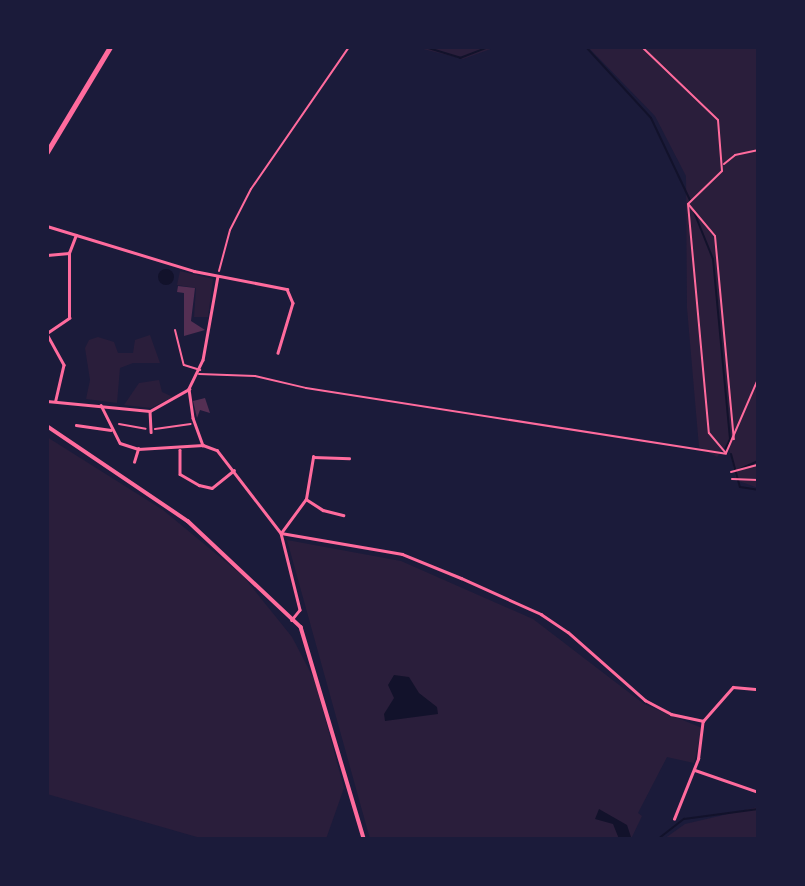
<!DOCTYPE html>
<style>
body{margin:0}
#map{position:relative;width:805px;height:886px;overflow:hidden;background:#1b1b3a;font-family:"Noto Sans",sans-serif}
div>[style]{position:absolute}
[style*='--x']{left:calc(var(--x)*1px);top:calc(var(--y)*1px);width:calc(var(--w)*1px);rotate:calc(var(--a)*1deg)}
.green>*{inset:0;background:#2a1e3b}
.water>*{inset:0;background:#12122b}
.round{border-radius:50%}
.stream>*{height:2px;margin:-1px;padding:0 1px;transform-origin:1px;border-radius:1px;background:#12122b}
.building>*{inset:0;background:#542f53}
.path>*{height:2px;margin:-1px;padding:0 1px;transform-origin:1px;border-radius:1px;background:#ff6b9d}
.service>*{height:2px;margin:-1px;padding:0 1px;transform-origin:1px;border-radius:1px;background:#ff6b9d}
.minor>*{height:2.5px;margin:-1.25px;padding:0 1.25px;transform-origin:1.25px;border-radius:1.25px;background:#ff6b9d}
.tertiary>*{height:3.5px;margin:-1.75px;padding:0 1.75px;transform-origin:1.75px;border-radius:1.75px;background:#ff6b9d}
.primary>*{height:4.5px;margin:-2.25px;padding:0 2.25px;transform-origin:2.25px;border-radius:2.25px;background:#ff6b9d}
span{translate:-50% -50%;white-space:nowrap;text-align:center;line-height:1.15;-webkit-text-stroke:7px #1b1b3a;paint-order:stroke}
.frame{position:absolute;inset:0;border:49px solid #1b1b3a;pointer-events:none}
</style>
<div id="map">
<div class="green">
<i style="clip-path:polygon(415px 47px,496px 47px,463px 59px)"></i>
<i style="clip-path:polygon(588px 47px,758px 47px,758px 488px,736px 480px,728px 443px,717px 457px,699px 447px,687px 308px,686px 176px,655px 116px)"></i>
<i style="clip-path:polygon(180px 271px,213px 279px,208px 317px,194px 317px,196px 288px,177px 285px)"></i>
<i style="clip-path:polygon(150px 335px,160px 363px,133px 363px,120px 368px,117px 403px,86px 399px,90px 380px,85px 348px,89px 340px,98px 337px,114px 342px,118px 353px,133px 353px,135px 340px)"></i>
<i style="clip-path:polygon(159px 380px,162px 392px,173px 397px,151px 408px,124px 405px,139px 383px)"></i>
<i style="clip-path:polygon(47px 437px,163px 510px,243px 576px,292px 637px,315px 681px,344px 788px,326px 839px,204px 839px,47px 794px)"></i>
<i style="clip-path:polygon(287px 540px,401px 561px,533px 619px,644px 704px,702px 728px,694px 763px,667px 757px,638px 813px,642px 816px,631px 839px,370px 839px)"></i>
<i style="clip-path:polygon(758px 807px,758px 839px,664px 839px,685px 824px)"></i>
</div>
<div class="water">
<i class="round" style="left:158px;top:269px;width:16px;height:16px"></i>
<i style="clip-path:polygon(394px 675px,409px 677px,419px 693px,437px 707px,438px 714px,385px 721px,384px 714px,394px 698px,388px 685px)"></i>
<i style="clip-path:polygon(599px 809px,627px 825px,631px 837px,619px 839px,613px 824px,595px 819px)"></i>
</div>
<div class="stream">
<i style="--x:425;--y:47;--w:37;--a:17"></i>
<i style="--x:460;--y:58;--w:31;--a:-21"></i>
<i style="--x:586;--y:47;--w:96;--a:47.5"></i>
<i style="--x:651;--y:118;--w:91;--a:64.6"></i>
<i style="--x:694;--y:212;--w:51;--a:68"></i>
<i style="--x:713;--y:259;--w:181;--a:84.6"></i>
<i style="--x:730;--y:439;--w:10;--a:114"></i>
<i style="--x:731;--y:454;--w:34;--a:75"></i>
<i style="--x:740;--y:487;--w:18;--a:9"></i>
<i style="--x:740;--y:469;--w:20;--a:-24"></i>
<i style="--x:658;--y:839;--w:33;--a:-38"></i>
<i style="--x:684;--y:819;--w:75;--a:-7.7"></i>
</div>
<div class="building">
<i style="clip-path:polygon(178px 286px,195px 288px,191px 321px,205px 330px,184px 336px,184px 293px,177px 292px)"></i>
<i style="clip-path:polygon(205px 398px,210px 413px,200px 410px,197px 418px,193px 401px)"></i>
</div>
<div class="path">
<i style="--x:642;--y:47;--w:105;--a:43.8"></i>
<i style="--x:718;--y:120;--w:51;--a:85.5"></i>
<i style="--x:722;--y:171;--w:47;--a:135.9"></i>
<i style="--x:724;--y:164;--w:14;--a:-39"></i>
<i style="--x:735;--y:155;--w:24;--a:-12"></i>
<i style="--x:688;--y:204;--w:230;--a:84.8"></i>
<i style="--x:709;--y:433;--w:26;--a:50"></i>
<i style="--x:689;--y:205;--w:40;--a:50"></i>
<i style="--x:715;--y:236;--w:204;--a:84.7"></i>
<i style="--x:219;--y:271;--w:42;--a:-75"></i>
<i style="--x:230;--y:230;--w:46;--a:-62.9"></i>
<i style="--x:251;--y:189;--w:173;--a:-55.4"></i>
<i style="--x:199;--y:374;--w:56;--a:2"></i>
<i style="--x:255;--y:376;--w:52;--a:13.2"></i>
<i style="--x:306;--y:388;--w:425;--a:8.9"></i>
<i style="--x:119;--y:424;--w:27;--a:10"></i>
<i style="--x:155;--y:429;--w:36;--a:-8"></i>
<i style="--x:726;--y:453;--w:81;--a:-66.6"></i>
<i style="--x:731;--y:472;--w:28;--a:-15"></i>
<i style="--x:732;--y:479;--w:26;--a:2"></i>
</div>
<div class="service">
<i style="--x:175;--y:330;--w:36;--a:76"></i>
<i style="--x:184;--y:365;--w:17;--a:17"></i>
</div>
<div class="minor">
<i style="--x:47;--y:226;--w:154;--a:17"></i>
<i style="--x:194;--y:271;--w:95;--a:11"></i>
<i style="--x:287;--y:289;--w:15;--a:67"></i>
<i style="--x:293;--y:303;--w:52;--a:106.7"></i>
<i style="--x:47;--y:255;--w:22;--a:-5"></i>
<i style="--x:69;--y:253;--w:19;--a:-69"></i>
<i style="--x:218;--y:276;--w:85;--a:100.1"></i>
<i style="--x:203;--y:360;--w:32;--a:116"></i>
<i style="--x:189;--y:389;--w:29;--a:82"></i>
<i style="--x:193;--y:418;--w:29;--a:70"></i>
<i style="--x:203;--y:445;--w:15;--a:20"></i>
<i style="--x:217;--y:450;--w:105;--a:52.4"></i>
<i style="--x:281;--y:533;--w:79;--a:76.1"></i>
<i style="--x:300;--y:610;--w:13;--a:129"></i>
<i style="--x:47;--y:333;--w:27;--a:-34"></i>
<i style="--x:69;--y:318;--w:65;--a:-90"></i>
<i style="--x:47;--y:334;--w:35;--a:61"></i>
<i style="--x:64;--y:365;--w:37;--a:103"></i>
<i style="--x:47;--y:401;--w:103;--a:5.5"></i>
<i style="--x:150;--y:411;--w:45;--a:-29.4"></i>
<i style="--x:101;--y:405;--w:42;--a:63.4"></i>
<i style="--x:120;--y:443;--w:19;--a:18"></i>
<i style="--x:138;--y:449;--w:65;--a:-3.5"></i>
<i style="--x:150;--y:411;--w:21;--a:87"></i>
<i style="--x:76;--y:425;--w:35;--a:8"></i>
<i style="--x:180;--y:450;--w:24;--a:90"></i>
<i style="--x:180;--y:474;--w:22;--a:30"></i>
<i style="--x:199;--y:485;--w:13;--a:13"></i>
<i style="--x:212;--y:488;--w:28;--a:-39"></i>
<i style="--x:134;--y:462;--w:14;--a:-73"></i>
<i style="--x:306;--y:499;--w:20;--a:33"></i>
<i style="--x:323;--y:510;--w:21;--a:14"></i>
<i style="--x:281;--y:533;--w:123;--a:9.8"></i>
<i style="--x:402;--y:554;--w:64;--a:22.1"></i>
<i style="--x:461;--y:578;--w:88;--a:24.2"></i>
<i style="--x:541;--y:614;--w:32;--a:34"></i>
<i style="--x:568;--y:632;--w:103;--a:41.4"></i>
<i style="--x:645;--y:700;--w:30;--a:28"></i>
<i style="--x:671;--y:714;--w:33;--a:12"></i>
<i style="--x:281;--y:533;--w:42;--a:-53.7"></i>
<i style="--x:306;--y:499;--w:43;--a:-80.5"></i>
<i style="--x:313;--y:457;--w:36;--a:2"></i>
<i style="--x:703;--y:721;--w:45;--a:-48.6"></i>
<i style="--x:733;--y:687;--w:25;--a:5"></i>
<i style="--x:695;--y:770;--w:67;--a:19.2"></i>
<i style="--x:674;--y:819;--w:65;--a:-68.2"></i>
<i style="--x:698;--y:759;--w:38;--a:-83"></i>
</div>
<div class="tertiary">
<i style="--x:47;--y:426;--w:170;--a:34"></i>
<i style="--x:188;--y:521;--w:155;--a:43.2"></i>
<i style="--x:301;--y:627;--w:221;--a:73.4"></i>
</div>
<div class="primary">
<i style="--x:47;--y:152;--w:122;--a:-59"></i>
</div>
<div class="frame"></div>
</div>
